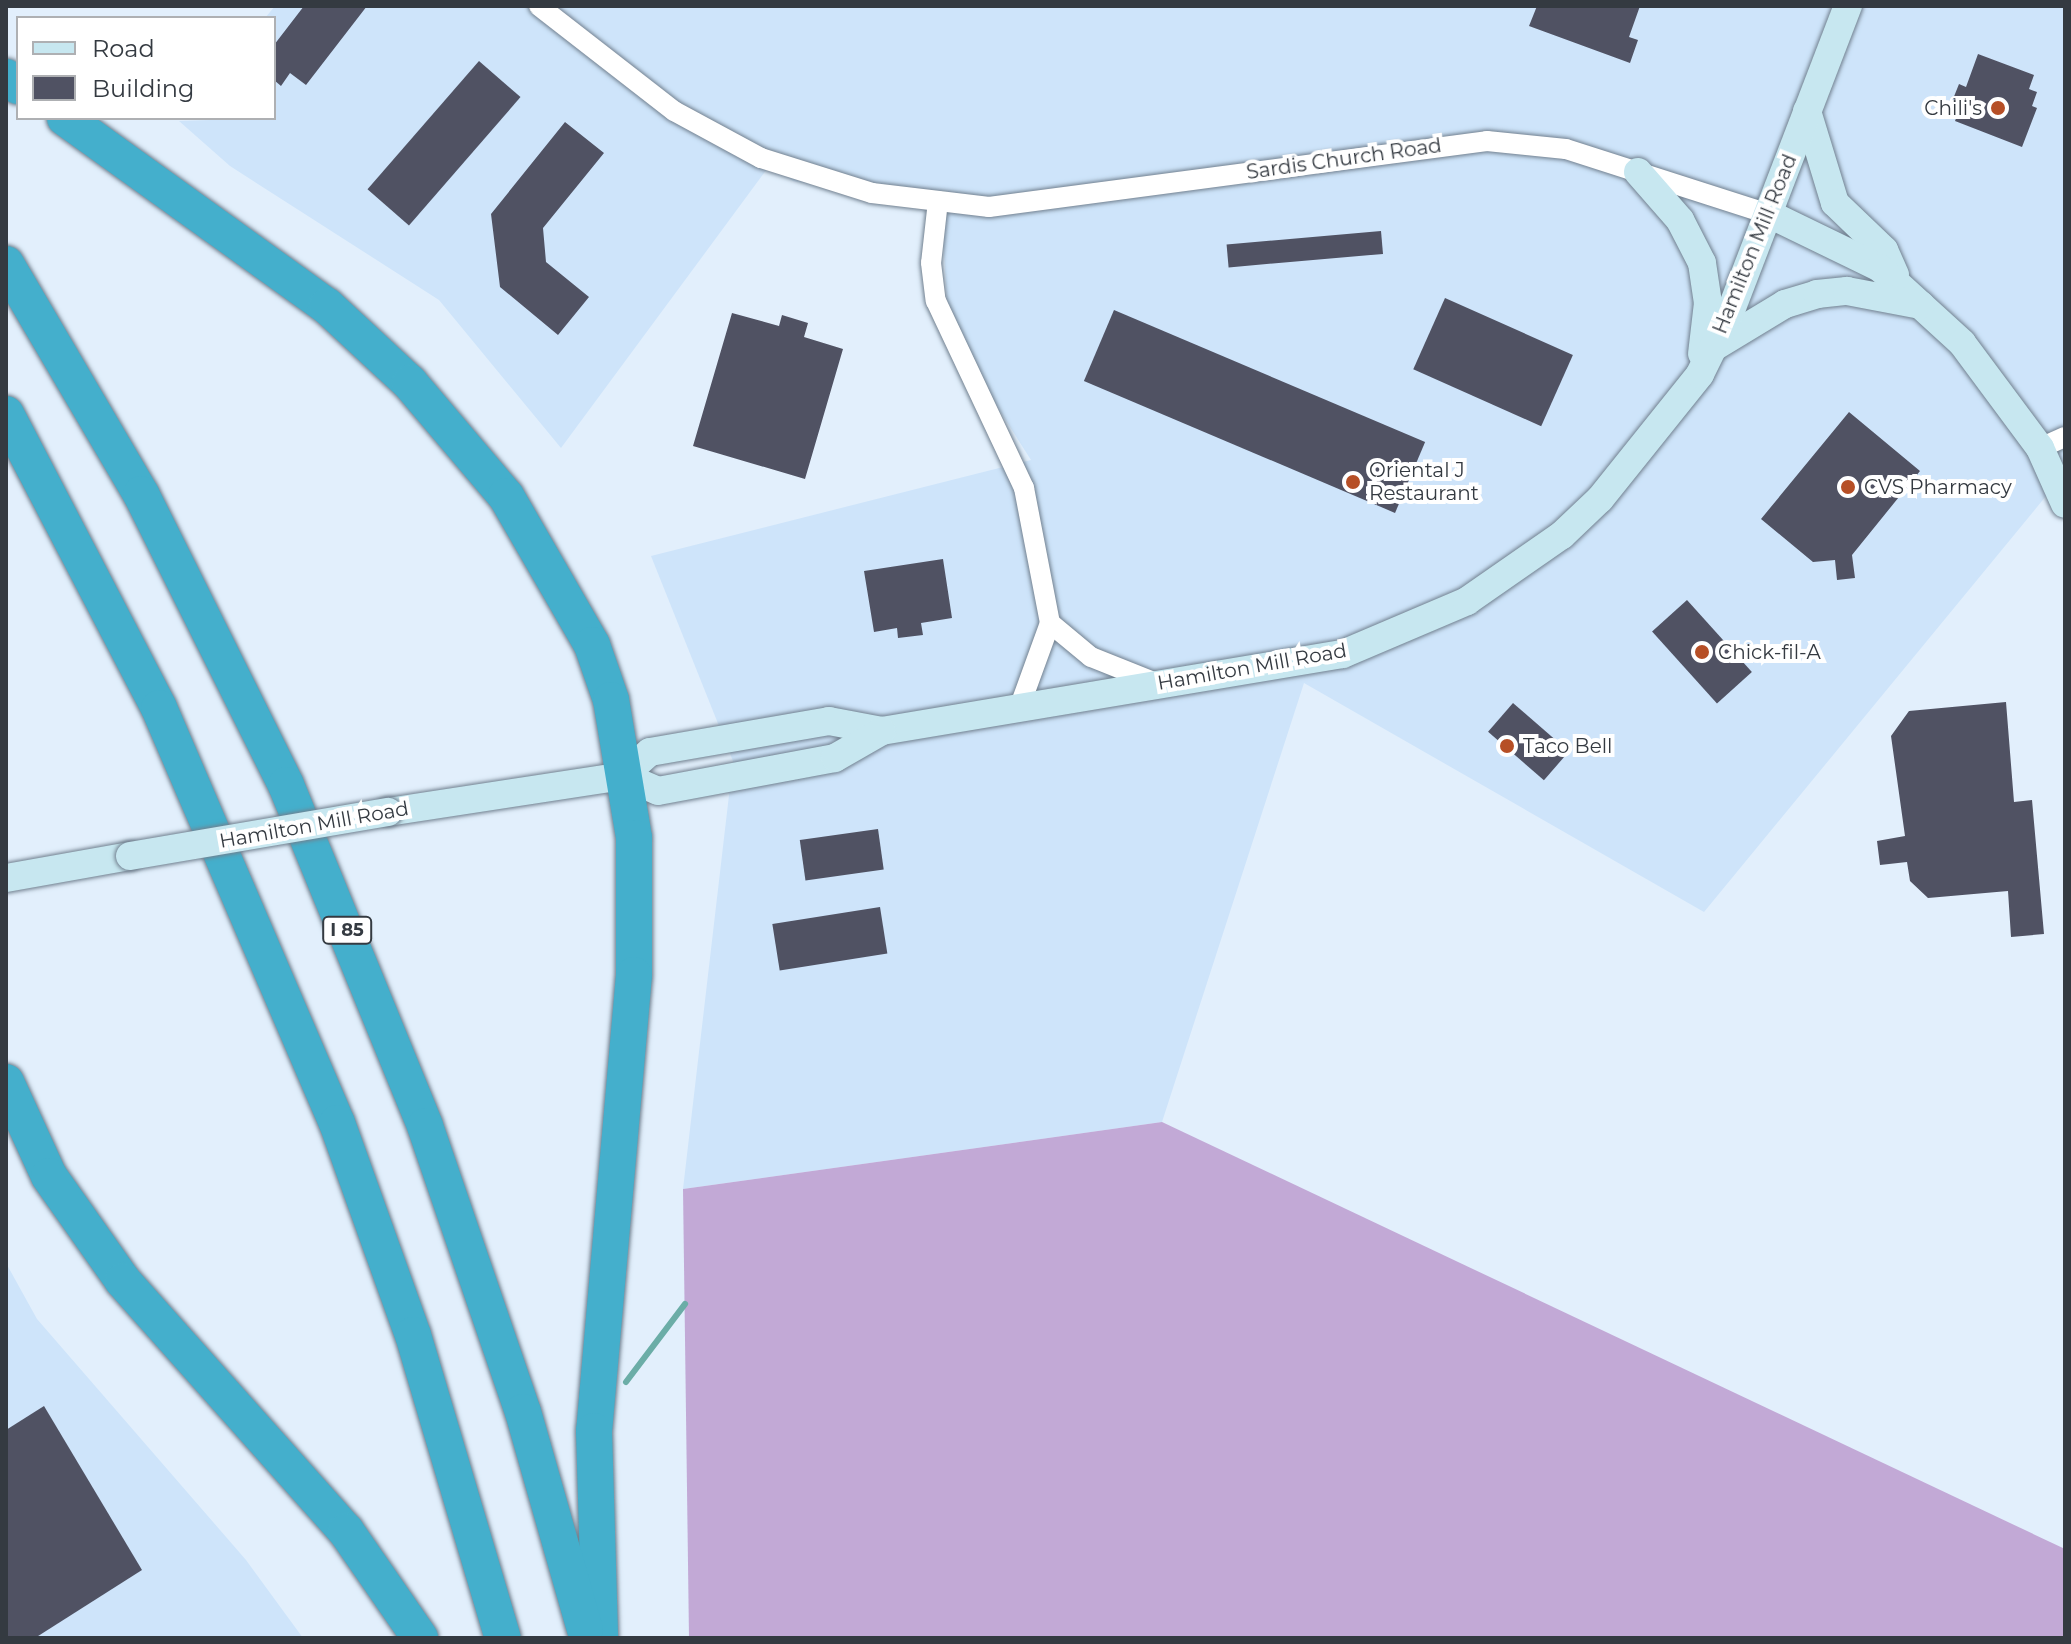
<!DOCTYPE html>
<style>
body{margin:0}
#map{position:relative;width:2071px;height:1644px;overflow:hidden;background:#e2effc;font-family:Montserrat,sans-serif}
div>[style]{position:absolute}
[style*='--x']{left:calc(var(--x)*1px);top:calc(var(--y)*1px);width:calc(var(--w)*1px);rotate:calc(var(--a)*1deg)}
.built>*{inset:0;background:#cee4fa}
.forest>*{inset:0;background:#c2a9d6}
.stream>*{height:6px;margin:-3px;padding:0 3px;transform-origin:3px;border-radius:3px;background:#6bada7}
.building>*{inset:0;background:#505263;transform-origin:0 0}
.roads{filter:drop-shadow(0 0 2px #71808f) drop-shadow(0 0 2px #71808f)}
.street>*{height:20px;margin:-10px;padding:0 10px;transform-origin:10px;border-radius:10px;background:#fff}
.secondary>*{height:28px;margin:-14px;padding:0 14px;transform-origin:14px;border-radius:14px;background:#c7e7f0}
.highway>*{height:36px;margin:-18px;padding:0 18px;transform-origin:18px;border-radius:18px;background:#44afcc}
.bridges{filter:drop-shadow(0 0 2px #71808f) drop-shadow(0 0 2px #71808f)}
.secondary-bridge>*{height:28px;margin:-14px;padding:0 14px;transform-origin:14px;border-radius:14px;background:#c7e7f0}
.dots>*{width:22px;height:22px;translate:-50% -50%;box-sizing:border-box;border:4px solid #fff;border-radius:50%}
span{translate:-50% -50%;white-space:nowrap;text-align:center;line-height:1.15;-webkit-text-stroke:8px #fff;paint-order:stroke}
.shield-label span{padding:2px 6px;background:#fff;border:2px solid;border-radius:6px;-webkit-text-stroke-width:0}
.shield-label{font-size:18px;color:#343a41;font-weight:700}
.poi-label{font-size:20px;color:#343a41}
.right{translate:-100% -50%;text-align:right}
.left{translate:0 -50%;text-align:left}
.street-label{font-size:20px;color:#343a41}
.frame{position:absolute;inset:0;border:8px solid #343a41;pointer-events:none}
.legend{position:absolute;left:16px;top:16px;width:260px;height:104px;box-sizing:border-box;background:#fff;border:2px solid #aeb0b3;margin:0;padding:10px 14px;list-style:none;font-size:24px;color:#343a41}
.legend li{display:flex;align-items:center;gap:16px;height:40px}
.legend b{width:40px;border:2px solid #aeb0b3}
</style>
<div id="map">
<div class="built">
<i style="clip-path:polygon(275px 6px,2065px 6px,2065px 473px,1704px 912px,1304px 683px,1162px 1122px,683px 1189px,733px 761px,651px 556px,1031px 460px,949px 331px,941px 206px,793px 181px,770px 165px,561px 448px,439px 300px,230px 166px,179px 121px,274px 118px,274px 18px,265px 18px)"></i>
<i style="clip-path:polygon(6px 1263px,37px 1319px,246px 1560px,303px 1638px,6px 1638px)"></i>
</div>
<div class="forest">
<i style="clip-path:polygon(1162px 1122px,2065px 1549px,2065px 1638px,689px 1638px,683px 1189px)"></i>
</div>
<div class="stream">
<i style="--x:626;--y:1382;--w:98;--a:-52.9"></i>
</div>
<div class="building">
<i style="clip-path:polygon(304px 6px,367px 6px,306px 85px,290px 73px,281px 86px,274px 80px,274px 45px)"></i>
<i style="clip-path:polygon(1537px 6px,1640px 6px,1629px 37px,1638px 40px,1630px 63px,1529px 26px)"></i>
<i style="clip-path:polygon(1978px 54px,2034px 75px,2029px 89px,2037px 92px,2032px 106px,2037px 108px,2022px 147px,1955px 121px,1962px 103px,1953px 99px,1959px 84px,1966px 87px)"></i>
<i style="left:479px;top:61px;width:55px;height:170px;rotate:41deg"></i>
<i style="clip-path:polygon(565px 122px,604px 153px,543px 228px,546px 262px,589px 297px,558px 335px,500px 287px,491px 214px)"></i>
<i style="left:1381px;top:231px;width:23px;height:155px;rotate:85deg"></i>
<i style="left:1445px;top:298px;width:140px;height:78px;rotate:24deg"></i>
<i style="left:1114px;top:310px;width:338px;height:77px;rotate:23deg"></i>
<i style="clip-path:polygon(732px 313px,779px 326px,782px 315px,808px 323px,804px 337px,843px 349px,805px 479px,693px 446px)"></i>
<i style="clip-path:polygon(1849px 412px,1920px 471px,1852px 555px,1855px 578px,1837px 580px,1835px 560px,1813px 562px,1761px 519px)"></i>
<i style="clip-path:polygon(943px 559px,952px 618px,921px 623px,923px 635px,898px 638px,897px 628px,874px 632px,864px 571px)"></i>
<i style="left:1687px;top:600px;width:97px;height:47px;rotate:48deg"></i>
<i style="clip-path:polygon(2006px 702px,2014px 802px,2032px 800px,2044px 934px,2011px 937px,2008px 891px,1928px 898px,1910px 881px,1907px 862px,1880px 865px,1877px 841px,1905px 836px,1891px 736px,1909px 711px)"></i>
<i style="left:1513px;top:703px;width:74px;height:38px;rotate:41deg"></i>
<i style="left:878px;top:829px;width:41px;height:79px;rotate:82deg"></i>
<i style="left:880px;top:907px;width:47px;height:109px;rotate:81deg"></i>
<i style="clip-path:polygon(44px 1406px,142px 1570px,35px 1638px,6px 1638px,6px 1430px)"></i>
</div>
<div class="roads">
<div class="street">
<i style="--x:539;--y:6;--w:171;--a:37.9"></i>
<i style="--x:674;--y:111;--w:99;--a:28.4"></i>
<i style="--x:761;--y:158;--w:116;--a:17.5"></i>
<i style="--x:872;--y:193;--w:118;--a:6.8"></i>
<i style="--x:989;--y:207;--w:502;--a:-7.55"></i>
<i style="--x:1487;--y:141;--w:79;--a:5.8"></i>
<i style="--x:1566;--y:149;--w:213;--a:17.8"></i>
<i style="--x:938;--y:201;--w:62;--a:96.4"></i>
<i style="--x:931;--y:263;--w:38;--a:83"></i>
<i style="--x:936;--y:301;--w:207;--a:64.8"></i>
<i style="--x:1024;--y:488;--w:137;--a:79.1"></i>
<i style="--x:1050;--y:623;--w:90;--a:110"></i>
<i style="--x:2040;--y:448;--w:27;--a:-24"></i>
<i style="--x:1050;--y:623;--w:53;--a:39.7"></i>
<i style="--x:1091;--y:657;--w:73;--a:21.7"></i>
</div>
<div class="secondary">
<i style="--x:1807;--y:111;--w:96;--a:73.1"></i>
<i style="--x:1835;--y:203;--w:68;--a:43.8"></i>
<i style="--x:1884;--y:250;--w:27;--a:66"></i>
<i style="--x:1638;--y:172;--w:64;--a:48.8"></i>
<i style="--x:1680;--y:220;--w:48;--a:62.9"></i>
<i style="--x:1702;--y:263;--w:40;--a:81.5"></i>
<i style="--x:1708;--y:303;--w:51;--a:96.7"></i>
<i style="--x:1769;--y:214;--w:123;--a:25.9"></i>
<i style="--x:1880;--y:268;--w:111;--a:42.4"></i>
<i style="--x:1962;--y:343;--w:131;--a:53.4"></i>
<i style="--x:2040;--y:448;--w:61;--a:65.9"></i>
<i style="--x:1714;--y:347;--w:83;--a:-31.2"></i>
<i style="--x:1785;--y:304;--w:34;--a:-17"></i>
<i style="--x:1817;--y:294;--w:30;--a:-6"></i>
<i style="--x:1847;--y:291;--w:75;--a:10.7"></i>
<i style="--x:623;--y:776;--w:36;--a:-42"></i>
<i style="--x:650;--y:752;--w:182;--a:-9.8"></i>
<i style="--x:829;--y:721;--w:54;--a:10.7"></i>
<i style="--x:882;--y:731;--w:467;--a:-9.5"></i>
<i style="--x:1343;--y:654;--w:135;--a:-23.1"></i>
<i style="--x:1467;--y:601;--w:116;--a:-34.8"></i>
<i style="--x:1562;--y:535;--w:52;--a:-43.5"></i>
<i style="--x:1600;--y:499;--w:160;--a:-51.3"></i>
<i style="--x:1700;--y:374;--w:68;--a:-63.8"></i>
<i style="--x:1730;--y:313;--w:329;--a:-69"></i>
<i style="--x:388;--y:812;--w:238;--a:-8.7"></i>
<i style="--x:623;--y:776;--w:38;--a:23"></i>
<i style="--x:658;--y:791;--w:180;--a:-10.6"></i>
<i style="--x:835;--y:758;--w:54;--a:-29.9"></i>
<i style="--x:6;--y:878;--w:126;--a:-10.1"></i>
</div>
<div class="highway">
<i style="--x:6;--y:77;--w:15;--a:37"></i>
<i style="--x:65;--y:118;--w:322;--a:35.7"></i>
<i style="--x:327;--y:306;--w:113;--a:42.9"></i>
<i style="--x:410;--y:383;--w:148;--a:49.7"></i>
<i style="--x:506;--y:496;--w:172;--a:60"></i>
<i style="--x:592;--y:645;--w:58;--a:70.9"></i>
<i style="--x:611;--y:700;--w:140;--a:80.5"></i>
<i style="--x:634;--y:838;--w:137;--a:90"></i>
<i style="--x:634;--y:975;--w:458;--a:95"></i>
<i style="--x:594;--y:1431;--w:207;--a:88.3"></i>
<i style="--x:6;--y:264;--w:267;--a:59.6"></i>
<i style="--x:141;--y:494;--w:325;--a:63.5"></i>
<i style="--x:286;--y:785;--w:368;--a:67.8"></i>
<i style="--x:425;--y:1126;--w:302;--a:71.1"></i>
<i style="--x:523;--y:1412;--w:226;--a:74.1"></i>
<i style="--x:6;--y:414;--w:331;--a:62.5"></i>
<i style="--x:159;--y:708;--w:452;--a:66.8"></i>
<i style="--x:337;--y:1123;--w:225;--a:70.3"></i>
<i style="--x:413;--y:1335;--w:316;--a:73.5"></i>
<i style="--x:6;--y:1082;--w:103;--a:65.4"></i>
<i style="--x:49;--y:1176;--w:128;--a:54.8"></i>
<i style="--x:123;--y:1281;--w:335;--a:48.3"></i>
<i style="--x:346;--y:1531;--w:130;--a:55.3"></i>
</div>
</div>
<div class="bridges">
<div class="secondary-bridge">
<i style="--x:130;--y:856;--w:262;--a:-9.7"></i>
</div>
</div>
<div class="dots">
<i style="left:1998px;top:108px;background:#b64f26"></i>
<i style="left:1353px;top:482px;background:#b64f26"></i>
<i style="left:1848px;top:487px;background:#b64f26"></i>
<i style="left:1702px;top:652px;background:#b64f26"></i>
<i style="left:1507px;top:746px;background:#b64f26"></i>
</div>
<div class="shield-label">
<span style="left:347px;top:930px">I 85</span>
</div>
<div class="poi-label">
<span class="right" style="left:1982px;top:108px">Chili's</span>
<span class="left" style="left:1369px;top:482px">Oriental J<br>Restaurant</span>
<span class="left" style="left:1864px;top:487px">CVS Pharmacy</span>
<span class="left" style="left:1718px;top:652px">Chick-fil-A</span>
<span class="left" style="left:1523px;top:746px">Taco Bell</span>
</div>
<div class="street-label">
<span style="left:1344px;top:159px;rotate:-8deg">Sardis Church Road</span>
<span style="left:1755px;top:244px;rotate:-68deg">Hamilton Mill Road</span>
<span style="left:1252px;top:667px;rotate:-10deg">Hamilton Mill Road</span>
<span style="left:314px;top:825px;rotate:-10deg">Hamilton Mill Road</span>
</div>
<div class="frame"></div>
<ul class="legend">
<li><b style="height:10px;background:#c7e7f0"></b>Road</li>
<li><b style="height:22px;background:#505263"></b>Building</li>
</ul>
</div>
